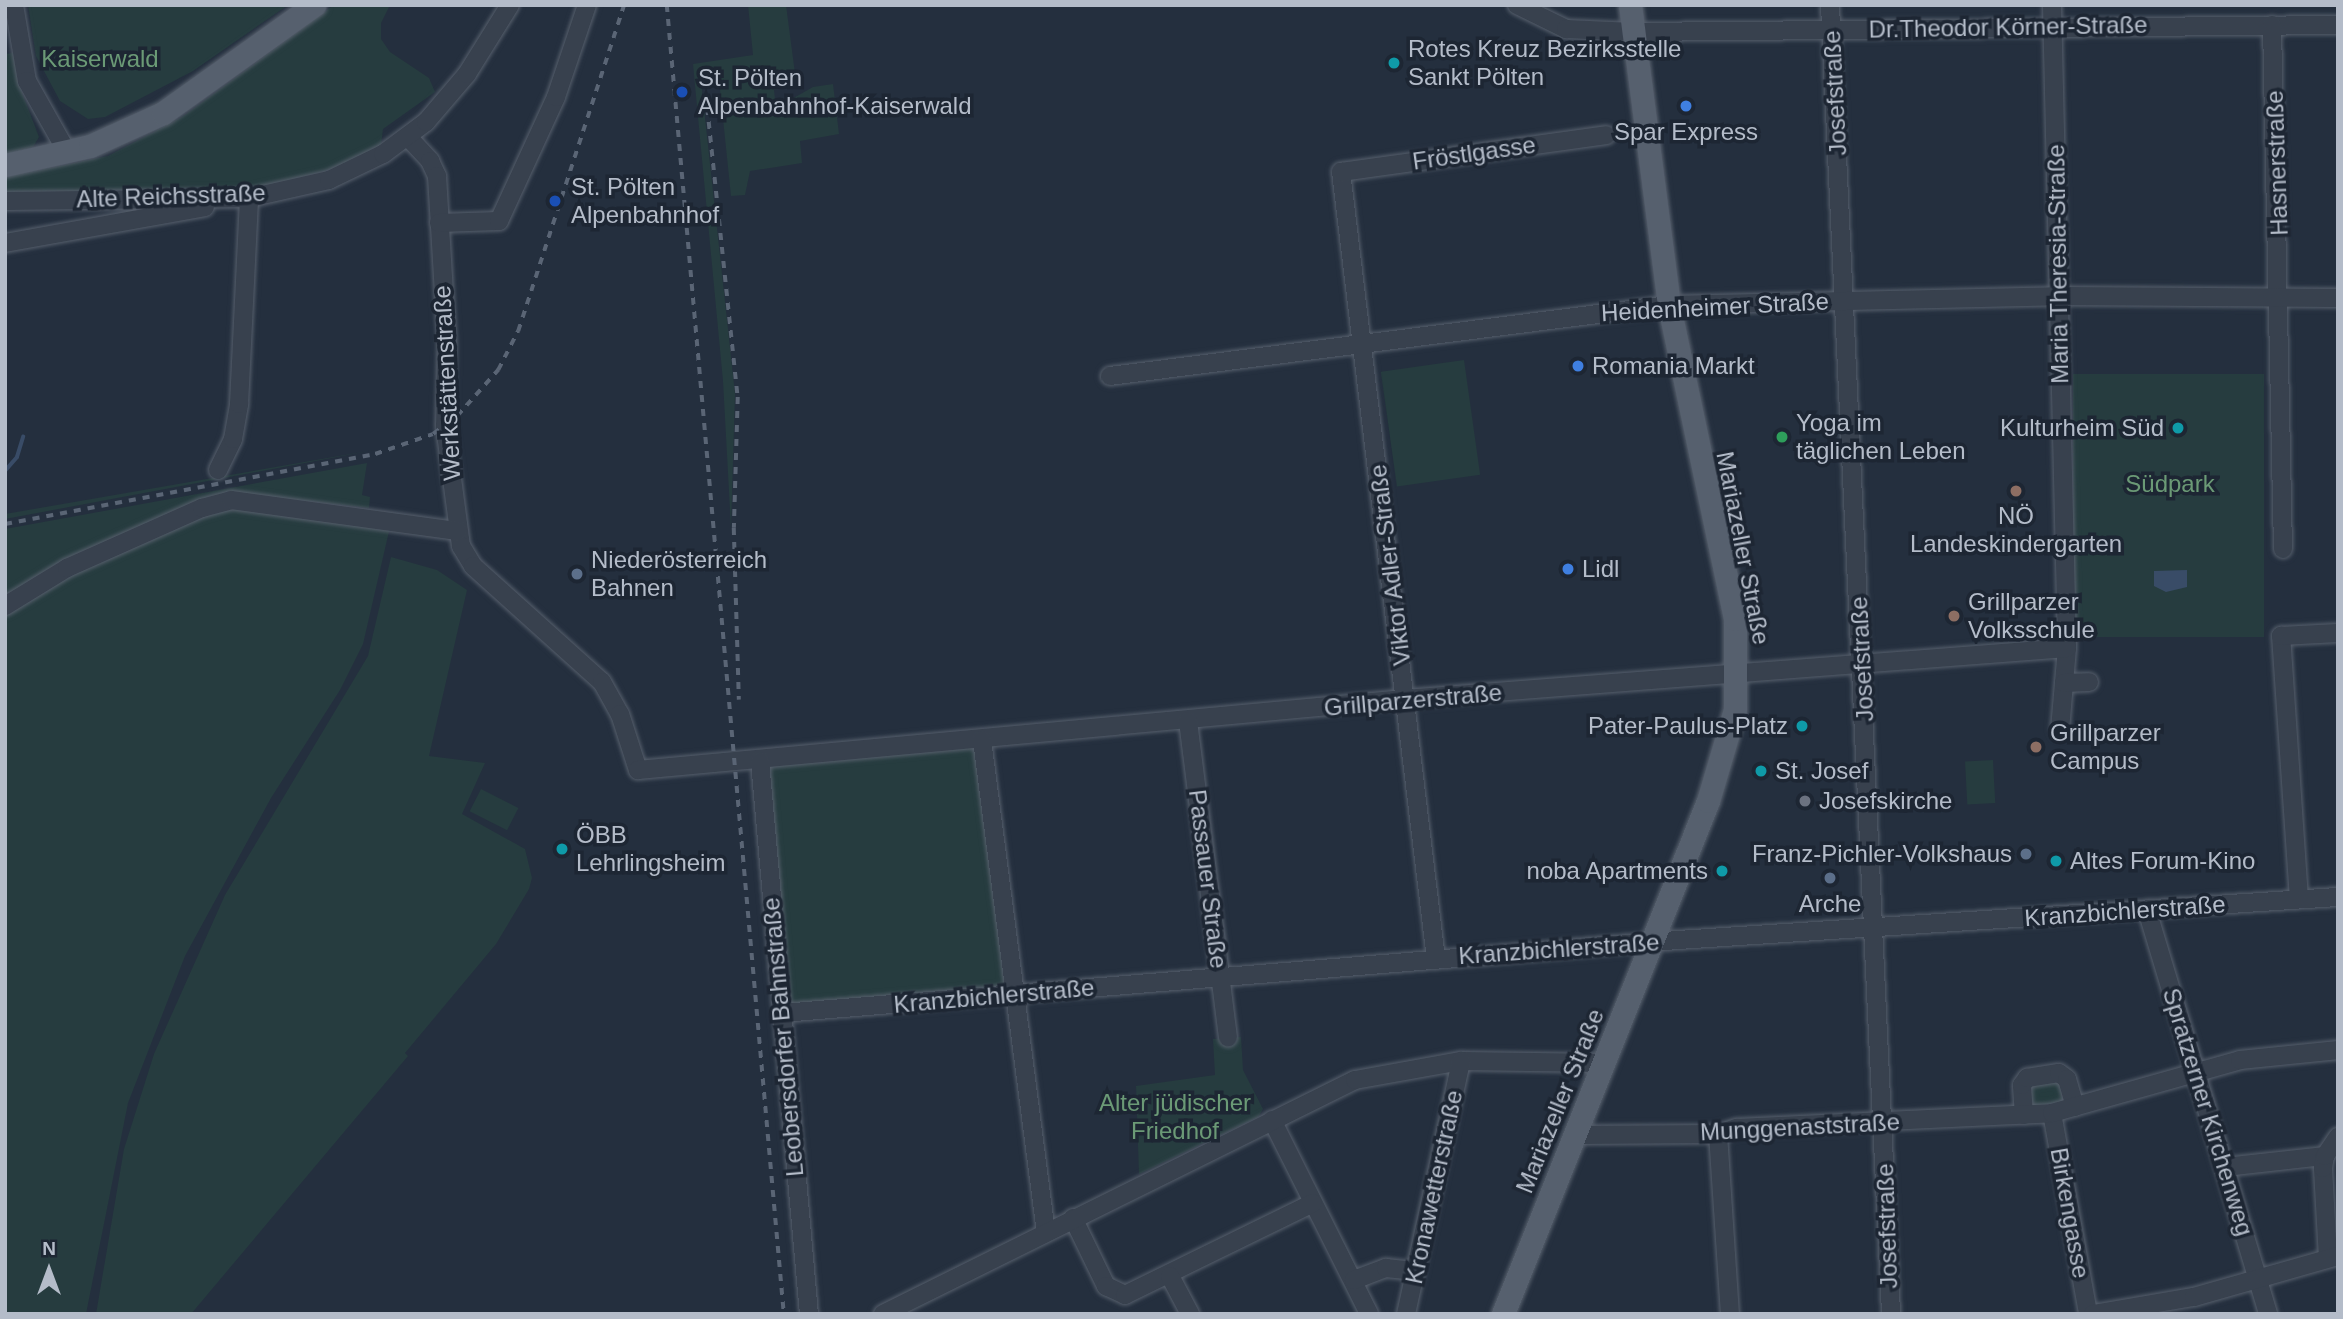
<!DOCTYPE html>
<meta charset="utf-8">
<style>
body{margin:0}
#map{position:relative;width:2343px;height:1319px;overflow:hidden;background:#242f3e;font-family:Helvetica,sans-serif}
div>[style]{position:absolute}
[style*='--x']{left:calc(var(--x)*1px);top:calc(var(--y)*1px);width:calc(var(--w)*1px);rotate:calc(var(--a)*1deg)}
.green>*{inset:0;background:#263c3f;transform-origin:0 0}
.water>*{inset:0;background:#394c67}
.stream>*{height:3.5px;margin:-1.75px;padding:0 1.75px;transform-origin:1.75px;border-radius:1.75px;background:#394c67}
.roads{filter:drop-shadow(0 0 2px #565f6c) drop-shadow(0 0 2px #565f6c)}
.minor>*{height:18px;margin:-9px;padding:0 9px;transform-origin:9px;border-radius:9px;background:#38414e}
.major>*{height:23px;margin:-11.5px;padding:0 11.5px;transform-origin:11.5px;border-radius:11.5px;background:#56606e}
.rail>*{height:3.5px;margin-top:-1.75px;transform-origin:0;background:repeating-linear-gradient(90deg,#5a6575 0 7px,transparent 0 14px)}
.dots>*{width:19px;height:19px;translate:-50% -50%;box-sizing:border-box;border:4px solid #1d2633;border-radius:50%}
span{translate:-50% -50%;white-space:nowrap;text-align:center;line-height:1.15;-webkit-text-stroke:7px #1d2633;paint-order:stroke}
.street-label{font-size:24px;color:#b4bcc9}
.poi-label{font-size:24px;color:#b4bcc9}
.left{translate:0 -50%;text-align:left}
.right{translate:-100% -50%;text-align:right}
.park-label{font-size:24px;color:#6b9a76}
.frame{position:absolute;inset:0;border:7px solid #b4bcc9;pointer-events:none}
.north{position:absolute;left:14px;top:1235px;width:70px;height:70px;-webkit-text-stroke:5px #1d2633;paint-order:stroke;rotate:0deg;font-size:19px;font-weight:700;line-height:28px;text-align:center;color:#b4bcc9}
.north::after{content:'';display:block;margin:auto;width:24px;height:32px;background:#b4bcc9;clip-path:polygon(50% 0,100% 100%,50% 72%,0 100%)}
</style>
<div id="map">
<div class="green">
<i style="clip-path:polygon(28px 5px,288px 5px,193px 71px,105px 117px,88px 119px,60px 101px,36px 56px)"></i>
<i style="clip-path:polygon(334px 5px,390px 5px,381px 23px,381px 39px,390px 52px,429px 78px,435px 92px,383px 129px,381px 145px,340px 167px,271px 185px,5px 194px,5px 177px,108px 156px,182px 117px)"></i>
<i style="clip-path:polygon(748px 5px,786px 5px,796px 81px,774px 90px,776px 108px,813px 87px,833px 84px,839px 134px,800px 141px,802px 163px,750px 171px,745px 195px,731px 196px,719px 80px,701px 81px,735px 394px,731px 528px,723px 381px,693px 64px,753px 55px)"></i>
<i style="clip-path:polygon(13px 53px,18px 82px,39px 137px,33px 147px,5px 155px,5px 54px)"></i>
<i style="left:1464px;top:360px;width:116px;height:84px;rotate:82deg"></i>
<i style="left:2073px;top:374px;width:191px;height:263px"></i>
<i style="clip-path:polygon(374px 450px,5px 519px,5px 514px)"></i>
<i style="clip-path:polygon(367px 463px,362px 495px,370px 497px,369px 508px,253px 495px,5px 599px,5px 529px)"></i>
<i style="clip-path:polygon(231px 507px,390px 527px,363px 644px,340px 690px,271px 798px,185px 956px,128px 1103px,86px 1314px,5px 1314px,5px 613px,49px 585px,204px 514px)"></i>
<i style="clip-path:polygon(391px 557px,437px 570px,467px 590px,429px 756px,485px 763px,462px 814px,525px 849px,532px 878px,529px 889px,496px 944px,405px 1053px,408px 1056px,191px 1314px,96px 1314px,124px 1149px,154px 1054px,225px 895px,368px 656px)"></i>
<i style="left:982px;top:740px;width:256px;height:223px;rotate:83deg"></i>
<i style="left:1993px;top:760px;width:43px;height:28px;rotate:87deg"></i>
<i style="left:481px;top:789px;width:42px;height:25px;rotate:27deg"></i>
<i style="clip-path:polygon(1241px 1037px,1243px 1070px,1263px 1109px,1258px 1117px,1139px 1174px,1136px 1086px,1215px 1075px,1213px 1039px)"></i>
<i style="clip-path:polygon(2059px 1078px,2068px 1101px,2029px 1107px,2030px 1082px)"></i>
</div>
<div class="water">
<i style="clip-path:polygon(2187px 570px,2187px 587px,2166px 592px,2154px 586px,2154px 571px)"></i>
</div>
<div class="stream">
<i style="--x:5;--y:471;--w:18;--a:-49"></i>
<i style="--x:17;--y:457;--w:21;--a:-73"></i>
</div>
<div class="roads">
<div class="minor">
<i style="--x:14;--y:5;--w:77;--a:80.3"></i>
<i style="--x:27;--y:81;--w:81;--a:60.6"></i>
<i style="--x:1517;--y:5;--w:55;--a:26.1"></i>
<i style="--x:1566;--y:29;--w:67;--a:2.6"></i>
<i style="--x:1633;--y:32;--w:705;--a:-0.57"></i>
<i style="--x:1830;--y:5;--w:1310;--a:87.33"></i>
<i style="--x:2052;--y:5;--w:643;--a:88.66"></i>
<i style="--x:2067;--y:648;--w:82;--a:94.9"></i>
<i style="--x:2272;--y:25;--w:524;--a:88.8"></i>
<i style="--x:408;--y:137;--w:33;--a:47"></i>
<i style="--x:430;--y:161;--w:17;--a:65"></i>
<i style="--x:437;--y:176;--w:169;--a:86.6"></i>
<i style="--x:447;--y:345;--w:81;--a:91.4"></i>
<i style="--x:445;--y:426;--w:121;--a:82.4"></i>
<i style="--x:461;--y:546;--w:23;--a:59"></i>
<i style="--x:473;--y:566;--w:173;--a:42"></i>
<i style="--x:602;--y:682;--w:37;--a:61"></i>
<i style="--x:620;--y:714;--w:59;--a:72.2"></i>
<i style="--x:638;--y:770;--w:770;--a:-5.29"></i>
<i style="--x:1405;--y:699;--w:664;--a:-4.41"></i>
<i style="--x:5;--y:201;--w:244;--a:-0.7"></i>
<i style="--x:249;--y:198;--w:82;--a:-12.7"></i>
<i style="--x:329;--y:180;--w:60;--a:-25.7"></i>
<i style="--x:383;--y:154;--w:54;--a:-36.7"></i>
<i style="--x:426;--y:122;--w:63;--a:-49.5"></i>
<i style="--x:467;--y:74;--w:81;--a:-58.1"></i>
<i style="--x:439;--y:223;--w:60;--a:-1.9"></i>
<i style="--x:499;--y:221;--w:136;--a:-65.3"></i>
<i style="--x:556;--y:97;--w:97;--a:-71.4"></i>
<i style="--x:5;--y:243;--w:203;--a:-10.2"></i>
<i style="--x:1110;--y:376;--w:563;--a:-7.24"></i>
<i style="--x:1669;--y:305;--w:389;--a:-1.3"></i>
<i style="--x:2058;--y:296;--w:280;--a:0.4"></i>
<i style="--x:218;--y:470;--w:34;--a:-64"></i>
<i style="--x:233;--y:439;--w:36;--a:-80"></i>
<i style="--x:239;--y:404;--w:206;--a:-87.2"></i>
<i style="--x:5;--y:606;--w:73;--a:-31.5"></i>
<i style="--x:67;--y:568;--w:148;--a:-24"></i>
<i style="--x:202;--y:508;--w:30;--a:-15"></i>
<i style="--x:231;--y:500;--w:229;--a:7.8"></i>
<i style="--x:2064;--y:683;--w:25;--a:-2"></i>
<i style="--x:1188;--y:721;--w:319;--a:82.8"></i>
<i style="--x:982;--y:740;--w:495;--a:82.6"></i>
<i style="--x:760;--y:761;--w:555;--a:84.94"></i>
<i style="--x:2299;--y:899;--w:264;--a:-93.9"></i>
<i style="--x:2281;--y:636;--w:57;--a:-3"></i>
<i style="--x:2147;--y:910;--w:422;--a:73.3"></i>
<i style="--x:1436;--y:959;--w:793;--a:-96.88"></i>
<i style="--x:1341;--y:172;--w:268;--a:-7.9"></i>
<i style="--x:782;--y:1013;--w:899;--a:-4.66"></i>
<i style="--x:1678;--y:940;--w:661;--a:-3.73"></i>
<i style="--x:2052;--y:1113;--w:204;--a:79.8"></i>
<i style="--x:2024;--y:1115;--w:30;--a:-94"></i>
<i style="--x:2022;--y:1085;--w:9;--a:-54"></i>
<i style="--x:2027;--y:1078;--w:32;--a:-9"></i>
<i style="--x:2059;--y:1073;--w:10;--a:37"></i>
<i style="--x:2067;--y:1079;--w:29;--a:74"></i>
<i style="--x:1272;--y:1120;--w:217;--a:63.4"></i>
<i style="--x:1718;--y:1134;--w:180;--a:86.2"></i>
<i style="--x:1575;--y:1135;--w:143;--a:-0.4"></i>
<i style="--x:1718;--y:1134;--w:20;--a:-18"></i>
<i style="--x:1737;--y:1128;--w:315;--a:-2.7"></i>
<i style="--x:2052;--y:1113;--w:195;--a:-15.7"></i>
<i style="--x:2240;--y:1060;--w:99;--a:-5.8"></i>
<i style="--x:2225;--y:1167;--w:101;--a:-6.3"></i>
<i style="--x:1073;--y:1218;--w:76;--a:64.1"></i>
<i style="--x:1106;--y:1286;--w:21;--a:25"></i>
<i style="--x:1125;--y:1295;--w:209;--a:-26.1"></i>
<i style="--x:2328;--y:1258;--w:90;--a:-93.2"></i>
<i style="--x:2323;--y:1168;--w:12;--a:-81"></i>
<i style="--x:2325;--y:1156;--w:23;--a:-56"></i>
<i style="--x:1170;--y:1276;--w:43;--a:62.2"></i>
<i style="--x:1354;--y:1280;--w:34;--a:-21"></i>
<i style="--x:1386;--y:1268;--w:30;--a:6"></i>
<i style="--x:883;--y:1314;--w:527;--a:-26.37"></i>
<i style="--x:1355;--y:1080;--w:108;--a:-10.2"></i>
<i style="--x:1461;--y:1061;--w:143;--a:0.8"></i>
<i style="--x:1406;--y:1314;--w:259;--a:-77.7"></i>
<i style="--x:2093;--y:1314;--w:102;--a:-9.6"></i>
<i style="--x:2194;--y:1297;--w:150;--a:-15.9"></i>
</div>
<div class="major">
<i style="--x:5;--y:165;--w:87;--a:-12.6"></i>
<i style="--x:90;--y:146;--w:80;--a:-24.3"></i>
<i style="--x:163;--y:113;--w:186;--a:-35.6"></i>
<i style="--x:1503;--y:1314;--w:552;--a:-68.22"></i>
<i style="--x:1708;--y:801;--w:96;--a:-73.6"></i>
<i style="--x:1735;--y:709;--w:90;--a:-90"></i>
<i style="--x:1735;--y:619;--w:321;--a:-101.9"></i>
<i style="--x:1669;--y:305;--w:303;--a:-97.4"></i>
</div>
</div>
<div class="rail">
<i style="--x:667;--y:5;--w:1314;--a:84.89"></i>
<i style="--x:706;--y:94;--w:305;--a:84"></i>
<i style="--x:738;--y:397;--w:131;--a:91.7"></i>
<i style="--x:734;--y:528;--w:172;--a:88.3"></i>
<i style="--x:5;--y:524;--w:377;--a:-10.7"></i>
<i style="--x:375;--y:454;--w:61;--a:-19"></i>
<i style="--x:433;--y:434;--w:30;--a:-37"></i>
<i style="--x:457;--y:416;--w:62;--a:-48.3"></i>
<i style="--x:498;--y:370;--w:44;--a:-62.9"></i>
<i style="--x:518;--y:331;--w:343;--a:-72"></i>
</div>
<div class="dots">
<i style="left:1394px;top:63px;background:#0f9aa8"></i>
<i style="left:682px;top:92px;background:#1a4fb4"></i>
<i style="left:1686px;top:106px;background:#3f7fe0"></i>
<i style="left:555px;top:201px;background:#1a4fb4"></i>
<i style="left:1578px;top:366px;background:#3f7fe0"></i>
<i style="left:2178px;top:428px;background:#0f9aa8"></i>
<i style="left:1782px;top:437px;background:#2e9e5b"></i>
<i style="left:2016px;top:491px;background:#8d6e63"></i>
<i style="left:1568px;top:569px;background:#3f7fe0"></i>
<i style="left:577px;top:574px;background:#5c6f8a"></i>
<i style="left:1954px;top:616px;background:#8d6e63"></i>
<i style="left:1802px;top:726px;background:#0f9aa8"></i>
<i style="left:2036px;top:747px;background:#8d6e63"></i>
<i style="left:1761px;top:771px;background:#0f9aa8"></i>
<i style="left:1805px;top:801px;background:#6b7280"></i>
<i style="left:562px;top:849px;background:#0f9aa8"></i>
<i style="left:2026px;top:854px;background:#5c6f8a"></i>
<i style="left:2056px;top:861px;background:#0f9aa8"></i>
<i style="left:1722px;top:871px;background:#0f9aa8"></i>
<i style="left:1830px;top:878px;background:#5c6f8a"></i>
</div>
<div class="street-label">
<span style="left:2008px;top:27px;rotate:-1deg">Dr.Theodor Körner-Straße</span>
<span style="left:1835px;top:93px;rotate:-93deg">Josefstraße</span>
<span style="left:1474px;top:153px;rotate:-8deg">Fröstlgasse</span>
<span style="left:2277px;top:163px;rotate:-92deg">Hasnerstraße</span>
<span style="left:171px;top:196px;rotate:-2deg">Alte Reichsstraße</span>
<span style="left:2058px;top:264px;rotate:-91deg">Maria Theresia-Straße</span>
<span style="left:1715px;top:307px;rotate:-3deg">Heidenheimer Straße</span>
<span style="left:447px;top:383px;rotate:-93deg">Werkstättenstraße</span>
<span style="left:1743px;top:548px;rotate:79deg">Mariazeller Straße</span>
<span style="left:1390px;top:565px;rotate:-97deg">Viktor Adler-Straße</span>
<span style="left:1862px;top:659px;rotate:-93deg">Josefstraße</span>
<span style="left:1413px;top:700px;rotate:-5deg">Grillparzerstraße</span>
<span style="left:1208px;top:879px;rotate:83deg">Passauer Straße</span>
<span style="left:2125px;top:911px;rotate:-4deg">Kranzbichlerstraße</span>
<span style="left:1559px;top:949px;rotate:-4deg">Kranzbichlerstraße</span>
<span style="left:994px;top:996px;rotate:-5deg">Kranzbichlerstraße</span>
<span style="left:783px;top:1037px;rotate:-95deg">Leobersdorfer Bahnstraße</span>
<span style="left:1560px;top:1101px;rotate:-68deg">Mariazeller Straße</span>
<span style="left:2208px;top:1112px;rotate:73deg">Spratzerner Kirchenweg</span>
<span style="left:1800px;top:1127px;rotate:-3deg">Munggenaststraße</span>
<span style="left:1434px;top:1187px;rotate:-78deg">Kronawetterstraße</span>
<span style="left:2070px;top:1213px;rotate:80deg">Birkengasse</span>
<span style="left:1887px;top:1226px;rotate:-92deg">Josefstraße</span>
</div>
<div class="poi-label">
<span class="left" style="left:1408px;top:63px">Rotes Kreuz Bezirksstelle<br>Sankt Pölten</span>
<span class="left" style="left:698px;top:92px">St. Pölten<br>Alpenbahnhof-Kaiserwald</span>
<span style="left:1686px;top:132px">Spar Express</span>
<span class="left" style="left:571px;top:201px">St. Pölten<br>Alpenbahnhof</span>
<span class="left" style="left:1592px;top:366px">Romania Markt</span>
<span class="left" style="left:1796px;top:437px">Yoga im<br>täglichen Leben</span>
<span class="right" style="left:2164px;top:428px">Kulturheim Süd</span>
<span style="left:2016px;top:530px">NÖ<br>Landeskindergarten</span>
<span class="left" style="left:591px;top:574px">Niederösterreich<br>Bahnen</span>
<span class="left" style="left:1582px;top:569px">Lidl</span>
<span class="left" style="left:1968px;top:616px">Grillparzer<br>Volksschule</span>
<span class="right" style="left:1788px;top:726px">Pater-Paulus-Platz</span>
<span class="left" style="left:2050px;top:747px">Grillparzer<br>Campus</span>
<span class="left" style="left:1775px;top:771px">St. Josef</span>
<span class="left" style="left:1819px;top:801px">Josefskirche</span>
<span class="left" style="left:576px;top:849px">ÖBB<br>Lehrlingsheim</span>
<span class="right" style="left:2012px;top:854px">Franz-Pichler-Volkshaus</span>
<span class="left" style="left:2070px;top:861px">Altes Forum-Kino</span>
<span class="right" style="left:1708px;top:871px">noba Apartments</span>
<span style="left:1830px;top:904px">Arche</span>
</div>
<div class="park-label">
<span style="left:100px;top:59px">Kaiserwald</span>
<span style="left:2170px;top:484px">Südpark</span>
<span style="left:1175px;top:1117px">Alter jüdischer<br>Friedhof</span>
</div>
<div class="frame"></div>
<div class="north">N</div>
</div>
